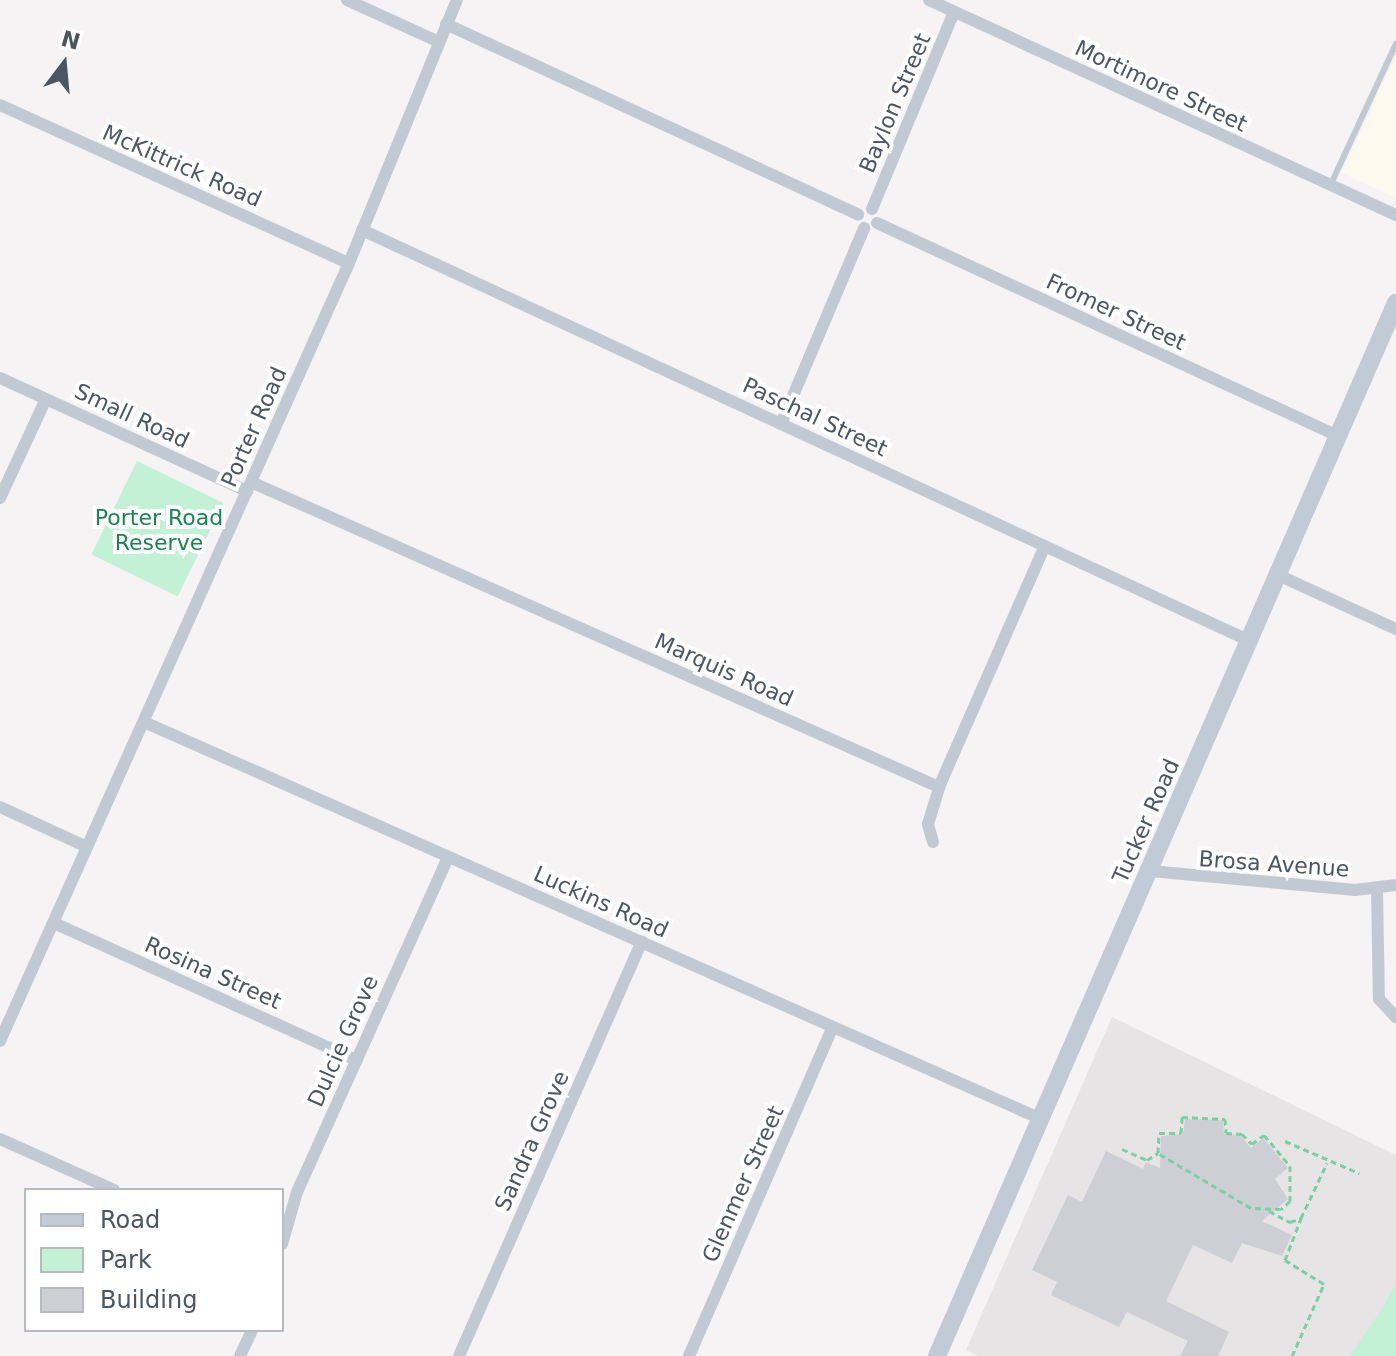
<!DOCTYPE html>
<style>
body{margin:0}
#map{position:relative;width:1396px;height:1356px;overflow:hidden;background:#f5f3f3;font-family:"DejaVu Sans",sans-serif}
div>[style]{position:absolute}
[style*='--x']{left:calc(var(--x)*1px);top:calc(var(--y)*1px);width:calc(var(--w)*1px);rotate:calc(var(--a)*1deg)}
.commercial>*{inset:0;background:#fdf9ef}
.education>*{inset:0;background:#e6e4e5}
.green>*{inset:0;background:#c3f1d5;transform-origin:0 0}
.building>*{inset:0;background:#cdcfd5}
.path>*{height:3px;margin-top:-1.5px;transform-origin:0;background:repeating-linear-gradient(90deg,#7ad0a6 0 6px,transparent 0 10px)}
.lane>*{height:6px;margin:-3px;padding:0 3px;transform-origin:3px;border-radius:3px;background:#c1cad2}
.street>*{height:12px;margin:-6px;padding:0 6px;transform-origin:6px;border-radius:6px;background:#c1cad2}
.secondary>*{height:18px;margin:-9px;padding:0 9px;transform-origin:9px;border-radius:9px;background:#c1cbd6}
span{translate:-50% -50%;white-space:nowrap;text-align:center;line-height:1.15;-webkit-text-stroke:8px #fff;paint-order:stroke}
.street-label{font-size:22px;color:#4a5661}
.park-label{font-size:22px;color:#17864f}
.legend{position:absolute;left:24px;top:1188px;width:260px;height:144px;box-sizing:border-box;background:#fff;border:2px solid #b7bbc0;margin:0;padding:10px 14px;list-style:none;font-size:24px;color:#4a5661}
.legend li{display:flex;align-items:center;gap:16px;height:40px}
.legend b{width:40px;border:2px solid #b7bbc0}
.north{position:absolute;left:24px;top:24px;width:80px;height:80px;-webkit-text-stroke:6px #fff;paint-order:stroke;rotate:16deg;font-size:22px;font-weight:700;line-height:32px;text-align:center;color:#4a5661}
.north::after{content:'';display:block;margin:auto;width:28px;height:36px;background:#4a5661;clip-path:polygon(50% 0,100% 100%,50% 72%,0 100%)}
</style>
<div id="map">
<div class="commercial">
<i style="clip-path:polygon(1396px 54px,1396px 198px,1342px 173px)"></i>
</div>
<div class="education">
<i style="clip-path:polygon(1112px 1017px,1396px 1155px,1396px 1356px,978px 1356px,966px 1350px)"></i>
</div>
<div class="green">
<i style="left:137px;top:461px;width:96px;height:104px;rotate:26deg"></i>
<i style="clip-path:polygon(1396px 1283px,1396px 1356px,1350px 1356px,1383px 1307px)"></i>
</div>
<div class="building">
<i style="clip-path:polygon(1185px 1119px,1223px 1120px,1224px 1134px,1240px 1135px,1251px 1148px,1263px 1138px,1288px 1168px,1275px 1179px,1288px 1199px,1262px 1221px,1292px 1235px,1282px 1256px,1242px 1243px,1232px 1263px,1193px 1245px,1166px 1301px,1229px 1332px,1218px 1356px,1180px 1356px,1188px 1341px,1127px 1312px,1119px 1327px,1051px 1295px,1057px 1282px,1032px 1270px,1068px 1195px,1082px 1202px,1106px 1151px,1143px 1169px,1146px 1162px,1160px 1168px,1161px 1136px,1183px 1134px)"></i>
</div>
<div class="path">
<i style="--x:1285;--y:1141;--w:81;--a:23.4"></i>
<i style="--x:1122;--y:1149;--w:27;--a:24"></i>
<i style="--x:1147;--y:1160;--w:13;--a:-32"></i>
<i style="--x:1158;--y:1153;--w:20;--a:-87"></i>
<i style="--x:1159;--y:1133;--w:22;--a:0"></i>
<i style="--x:1181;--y:1133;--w:16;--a:-86"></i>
<i style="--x:1182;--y:1117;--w:43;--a:2.7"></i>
<i style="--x:1225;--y:1119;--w:14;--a:86"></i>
<i style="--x:1226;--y:1133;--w:16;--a:4"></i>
<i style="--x:1242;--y:1134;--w:14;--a:45"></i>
<i style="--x:1252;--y:1144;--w:15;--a:-37"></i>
<i style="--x:1264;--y:1135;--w:40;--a:50"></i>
<i style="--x:1290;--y:1166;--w:35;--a:90"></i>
<i style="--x:1290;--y:1201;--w:12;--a:138"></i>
<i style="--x:1281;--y:1209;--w:30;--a:-178"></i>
<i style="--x:1251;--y:1208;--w:108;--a:-149.4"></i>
<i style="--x:1269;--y:1211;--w:24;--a:28"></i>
<i style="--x:1290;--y:1222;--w:12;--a:-20"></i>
<i style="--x:1301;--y:1218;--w:61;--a:-64.7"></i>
<i style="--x:1292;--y:1356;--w:79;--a:-66"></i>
<i style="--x:1324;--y:1284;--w:46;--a:-148.4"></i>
<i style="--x:1285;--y:1260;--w:45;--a:-69.1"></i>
</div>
<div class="lane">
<i style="--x:1330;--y:186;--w:157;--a:-65.1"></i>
</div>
<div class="street">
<i style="--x:347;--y:0;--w:101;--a:24.5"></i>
<i style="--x:929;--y:0;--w:514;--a:24.72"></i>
<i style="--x:446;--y:24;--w:454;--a:24.8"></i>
<i style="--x:0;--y:105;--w:383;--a:24.4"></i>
<i style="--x:872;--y:209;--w:213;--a:-67.4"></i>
<i style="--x:877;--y:223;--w:508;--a:24.8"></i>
<i style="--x:362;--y:230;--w:979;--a:24.84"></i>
<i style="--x:0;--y:378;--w:272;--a:24.6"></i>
<i style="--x:781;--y:424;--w:213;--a:-67"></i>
<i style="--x:251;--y:482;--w:753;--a:23.91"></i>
<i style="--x:939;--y:787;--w:263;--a:-66.3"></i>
<i style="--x:0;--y:498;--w:109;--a:-65.1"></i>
<i style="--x:1278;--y:575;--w:130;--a:24.6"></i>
<i style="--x:144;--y:722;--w:981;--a:23.87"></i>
<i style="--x:0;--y:807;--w:96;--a:24.7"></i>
<i style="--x:933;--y:842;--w:19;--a:-106"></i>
<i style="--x:928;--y:824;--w:39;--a:-73"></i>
<i style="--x:1150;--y:871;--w:206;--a:5.3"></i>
<i style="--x:1355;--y:890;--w:41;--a:-7"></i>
<i style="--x:1377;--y:889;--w:110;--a:89"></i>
<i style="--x:1379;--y:999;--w:25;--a:47"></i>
<i style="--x:54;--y:923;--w:332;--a:24.4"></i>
<i style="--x:0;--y:1041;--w:853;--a:-65.84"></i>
<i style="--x:349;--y:263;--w:284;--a:-67.7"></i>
<i style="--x:0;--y:1139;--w:125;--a:24.1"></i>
<i style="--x:282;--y:1244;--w:54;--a:-73.9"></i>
<i style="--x:297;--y:1192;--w:367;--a:-65.7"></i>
<i style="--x:240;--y:1356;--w:29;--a:-65"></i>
<i style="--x:459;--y:1356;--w:453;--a:-66.2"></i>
<i style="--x:689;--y:1356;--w:359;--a:-66.4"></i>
</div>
<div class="secondary">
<i style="--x:937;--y:1356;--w:1149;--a:-66.45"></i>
</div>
<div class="street-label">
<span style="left:1161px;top:86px;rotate:25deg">Mortimore Street</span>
<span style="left:895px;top:103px;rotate:-67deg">Baylon Street</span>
<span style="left:182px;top:166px;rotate:24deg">McKittrick Road</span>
<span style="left:1116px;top:312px;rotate:25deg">Fromer Street</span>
<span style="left:132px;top:416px;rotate:25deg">Small Road</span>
<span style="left:815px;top:417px;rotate:25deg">Paschal Street</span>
<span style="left:254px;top:427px;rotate:-66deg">Porter Road</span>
<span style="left:724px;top:670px;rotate:24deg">Marquis Road</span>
<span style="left:1146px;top:821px;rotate:-66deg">Tucker Road</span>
<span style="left:1274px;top:864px;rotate:4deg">Brosa Avenue</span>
<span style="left:601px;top:902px;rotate:24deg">Luckins Road</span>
<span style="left:213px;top:973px;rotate:24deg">Rosina Street</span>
<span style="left:343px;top:1041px;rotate:-66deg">Dulcie Grove</span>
<span style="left:532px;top:1141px;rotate:-66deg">Sandra Grove</span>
<span style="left:743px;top:1184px;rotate:-66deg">Glenmer Street</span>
</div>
<div class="park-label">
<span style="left:159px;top:530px">Porter Road<br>Reserve</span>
</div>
<ul class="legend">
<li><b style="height:10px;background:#c1cbd6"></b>Road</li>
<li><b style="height:22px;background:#c3f1d5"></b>Park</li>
<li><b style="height:22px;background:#cdcfd5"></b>Building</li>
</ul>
<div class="north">N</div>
</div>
